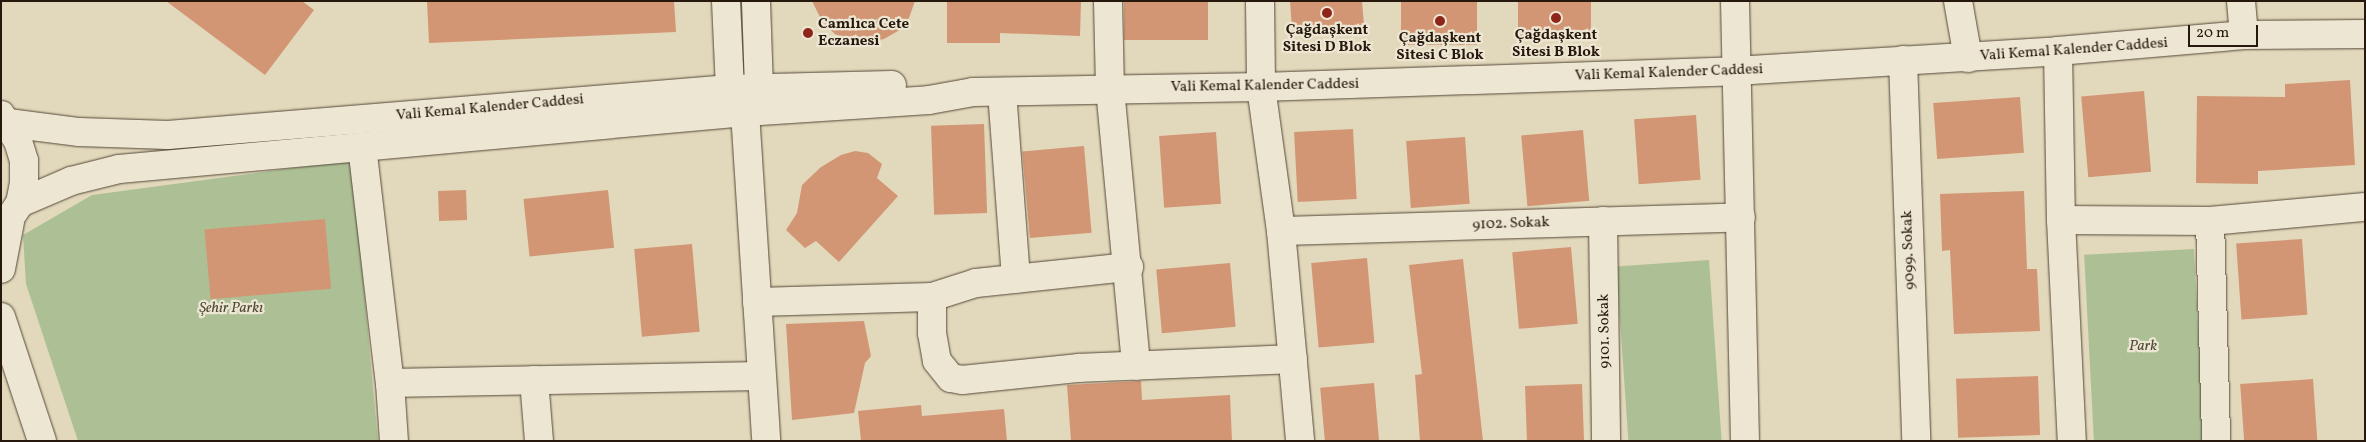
<!DOCTYPE html>
<meta charset="utf-8">
<style>
body{margin:0}
#map{position:relative;width:2366px;height:442px;overflow:hidden;background:#e2d8bb;font-family:Vollkorn,serif}
div>[style]{position:absolute}
[style*='--x']{left:calc(var(--x)*1px);top:calc(var(--y)*1px);width:calc(var(--w)*1px);rotate:calc(var(--a)*1deg)}
.green>*{inset:0;background:#adc095;transform-origin:0 0}
.building>*{inset:0;background:#d29674;transform-origin:0 0}
.roads{filter:drop-shadow(0 0 1px #554838) drop-shadow(0 0 1px #554838)}
.street>*{height:28px;margin:-14px;padding:0 14px;transform-origin:14px;border-radius:14px;background:#ece6d3}
.secondary>*{height:28px;margin:-14px;padding:0 14px;transform-origin:14px;border-radius:14px;background:#ece6d3}
.dots>*{width:14px;height:14px;translate:-50% -50%;box-sizing:border-box;border:2px solid #ece6d3;border-radius:50%}
span{translate:-50% -50%;white-space:nowrap;text-align:center;line-height:1.15;-webkit-text-stroke:4.5px #ece6d3;paint-order:stroke}
.poi-label{font-size:15px;color:#26180c;font-weight:700}
.left{translate:0 -50%;text-align:left}
.street-label{font-size:15px;color:#26180c}
.park-label{font-size:15px;color:#4e4a35;font-style:italic}
.frame{position:absolute;inset:0;border:2px solid #26180c;pointer-events:none}
.scale{position:absolute;left:2188px;top:25px;width:70px;height:22px;box-sizing:border-box;border:2px solid #26180c;border-top:0;padding-left:6px;font-size:15px;line-height:18px;white-space:nowrap;color:#26180c;-webkit-text-stroke:4px #ece6d3;paint-order:stroke}
</style>
<div id="map">
<div class="green">
<i style="clip-path:polygon(352px 160px,378px 441px,78px 441px,26px 284px,23px 235px,92px 195px)"></i>
<i style="left:2194px;top:249px;width:192px;height:110px;rotate:87deg"></i>
<i style="left:1709px;top:260px;width:181px;height:93px;rotate:86deg"></i>
</div>
<div class="building">
<i style="clip-path:polygon(166px 1px,302px 1px,314px 10px,265px 75px)"></i>
<i style="clip-path:polygon(427px 1px,674px 1px,676px 32px,429px 43px)"></i>
<i style="clip-path:polygon(812px 1px,915px 1px,909px 18px,898px 31px,884px 39px,867px 43px,851px 41px,835px 34px,823px 23px)"></i>
<i style="clip-path:polygon(947px 1px,1081px 1px,1080px 36px,1000px 33px,1000px 43px,947px 43px)"></i>
<i style="left:1124px;top:1px;width:84px;height:39px"></i>
<i style="clip-path:polygon(1290px 1px,1362px 1px,1364px 25px,1292px 29px)"></i>
<i style="left:1401px;top:1px;width:76px;height:44px"></i>
<i style="left:1518px;top:1px;width:73px;height:37px"></i>
<i style="clip-path:polygon(2350px 80px,2355px 165px,2258px 171px,2258px 184px,2196px 183px,2197px 96px,2285px 97px,2285px 84px)"></i>
<i style="left:2144px;top:91px;width:81px;height:63px;rotate:85deg"></i>
<i style="left:2020px;top:97px;width:56px;height:87px;rotate:86deg"></i>
<i style="left:1696px;top:115px;width:65px;height:62px;rotate:86deg"></i>
<i style="left:984px;top:124px;width:89px;height:53px;rotate:88deg"></i>
<i style="left:1353px;top:129px;width:70px;height:59px;rotate:87deg"></i>
<i style="left:1583px;top:130px;width:71px;height:62px;rotate:85deg"></i>
<i style="left:1216px;top:132px;width:72px;height:57px;rotate:86deg"></i>
<i style="left:1465px;top:137px;width:67px;height:59px;rotate:86deg"></i>
<i style="left:1084px;top:146px;width:87px;height:62px;rotate:85deg"></i>
<i style="clip-path:polygon(855px 151px,868px 153px,882px 164px,877px 178px,898px 196px,839px 262px,816px 241px,805px 248px,786px 230px,797px 213px,802px 185px,821px 167px,841px 155px)"></i>
<i style="left:466px;top:190px;width:30px;height:28px;rotate:88deg"></i>
<i style="left:608px;top:190px;width:58px;height:85px;rotate:84deg"></i>
<i style="clip-path:polygon(2024px 191px,2027px 269px,2037px 269px,2040px 331px,1954px 334px,1950px 250px,1942px 251px,1940px 194px)"></i>
<i style="left:325px;top:219px;width:70px;height:121px;rotate:85deg"></i>
<i style="left:2302px;top:239px;width:76px;height:66px;rotate:86deg"></i>
<i style="left:692px;top:244px;width:88px;height:58px;rotate:85deg"></i>
<i style="left:1571px;top:247px;width:77px;height:59px;rotate:85deg"></i>
<i style="left:1367px;top:258px;width:85px;height:56px;rotate:85deg"></i>
<i style="clip-path:polygon(1463px 259px,1483px 441px,1420px 441px,1415px 375px,1422px 374px,1409px 265px)"></i>
<i style="left:1230px;top:263px;width:64px;height:74px;rotate:85deg"></i>
<i style="clip-path:polygon(864px 321px,871px 356px,865px 363px,854px 413px,792px 420px,786px 324px)"></i>
<i style="left:2038px;top:376px;width:59px;height:82px;rotate:88deg"></i>
<i style="left:2313px;top:379px;width:62px;height:73px;rotate:86deg"></i>
<i style="clip-path:polygon(1141px 381px,1142px 400px,1230px 395px,1232px 441px,1071px 441px,1067px 385px)"></i>
<i style="left:1374px;top:383px;width:58px;height:54px;rotate:85deg"></i>
<i style="left:1582px;top:384px;width:57px;height:57px;rotate:88deg"></i>
<i style="clip-path:polygon(921px 405px,922px 416px,1004px 409px,1007px 441px,861px 441px,858px 411px)"></i>
</div>
<div class="roads">
<div class="street">
<i style="--x:1108;--y:1;--w:88;--a:88.7"></i>
<i style="--x:1110;--y:89;--w:278;--a:84.6"></i>
<i style="--x:1260;--y:1;--w:86;--a:89.3"></i>
<i style="--x:1261;--y:87;--w:145;--a:82.1"></i>
<i style="--x:1281;--y:231;--w:211;--a:84.8"></i>
<i style="--x:1735;--y:1;--w:440;--a:88.7"></i>
<i style="--x:1958;--y:1;--w:58;--a:80"></i>
<i style="--x:2241;--y:1;--w:34;--a:85"></i>
<i style="--x:2058;--y:51;--w:169;--a:89"></i>
<i style="--x:2061;--y:220;--w:221;--a:87.2"></i>
<i style="--x:1903;--y:60;--w:381;--a:88"></i>
<i style="--x:1002;--y:92;--w:187;--a:85.7"></i>
<i style="--x:745;--y:112;--w:330;--a:86.3"></i>
<i style="--x:362;--y:146;--w:239;--a:83.3"></i>
<i style="--x:390;--y:383;--w:58;--a:86.1"></i>
<i style="--x:2061;--y:220;--w:149;--a:0.4"></i>
<i style="--x:2210;--y:221;--w:156;--a:-5.2"></i>
<i style="--x:1603;--y:221;--w:220;--a:89.2"></i>
<i style="--x:2210;--y:221;--w:220;--a:88.4"></i>
<i style="--x:1281;--y:231;--w:460;--a:-1.7"></i>
<i style="--x:932;--y:297;--w:46;--a:-17.7"></i>
<i style="--x:976;--y:283;--w:154;--a:-6"></i>
<i style="--x:757;--y:302;--w:175;--a:-1.6"></i>
<i style="--x:932;--y:297;--w:36;--a:90"></i>
<i style="--x:932;--y:333;--w:28;--a:80"></i>
<i style="--x:937;--y:361;--w:22;--a:51"></i>
<i style="--x:951;--y:378;--w:11;--a:10"></i>
<i style="--x:962;--y:380;--w:118;--a:-5.9"></i>
<i style="--x:1079;--y:368;--w:214;--a:-2.4"></i>
<i style="--x:534;--y:380;--w:61;--a:85.3"></i>
<i style="--x:390;--y:383;--w:370;--a:-1.1"></i>
</div>
<div class="secondary">
<i style="--x:726;--y:1;--w:88;--a:87.4"></i>
<i style="--x:730;--y:89;--w:27;--a:57"></i>
<i style="--x:745;--y:112;--w:28;--a:-60"></i>
<i style="--x:759;--y:88;--w:87;--a:-92"></i>
<i style="--x:1;--y:115;--w:31;--a:57"></i>
<i style="--x:18;--y:141;--w:21;--a:73"></i>
<i style="--x:24;--y:161;--w:22;--a:90"></i>
<i style="--x:24;--y:183;--w:20;--a:101"></i>
<i style="--x:20;--y:203;--w:34;--a:124"></i>
<i style="--x:8;--y:123;--w:72;--a:7.2"></i>
<i style="--x:79;--y:132;--w:89;--a:1.9"></i>
<i style="--x:168;--y:135;--w:564;--a:-4.68"></i>
<i style="--x:730;--y:89;--w:162;--a:-1.4"></i>
<i style="--x:20;--y:203;--w:56;--a:-23.3"></i>
<i style="--x:71;--y:181;--w:49;--a:-14"></i>
<i style="--x:119;--y:169;--w:629;--a:-5.2"></i>
<i style="--x:745;--y:112;--w:184;--a:-3.7"></i>
<i style="--x:929;--y:100;--w:45;--a:-10.3"></i>
<i style="--x:973;--y:92;--w:288;--a:-1"></i>
<i style="--x:1261;--y:87;--w:474;--a:-1.9"></i>
<i style="--x:1735;--y:71;--w:324;--a:-3.5"></i>
<i style="--x:2058;--y:51;--w:187;--a:-4.9"></i>
<i style="--x:2244;--y:35;--w:121;--a:-0.5"></i>
<i style="--x:1;--y:269;--w:48;--a:-79.2"></i>
<i style="--x:1;--y:317;--w:131;--a:71.7"></i>
</div>
</div>
<div class="dots">
<i style="left:1327px;top:13px;background:#8f2418"></i>
<i style="left:1556px;top:18px;background:#8f2418"></i>
<i style="left:1440px;top:21px;background:#8f2418"></i>
<i style="left:808px;top:33px;background:#8f2418"></i>
</div>
<div class="poi-label">
<span class="left" style="left:818px;top:33px">Camlıca Cete<br>Eczanesi</span>
<span style="left:1327px;top:39px">Çağdaşkent<br>Sitesi D Blok</span>
<span style="left:1556px;top:44px">Çağdaşkent<br>Sitesi B Blok</span>
<span style="left:1440px;top:47px">Çağdaşkent<br>Sitesi C Blok</span>
</div>
<div class="street-label">
<span style="left:2074px;top:50px;rotate:-4deg">Vali Kemal Kalender Caddesi</span>
<span style="left:1669px;top:73px;rotate:-2deg">Vali Kemal Kalender Caddesi</span>
<span style="left:1265px;top:86px;rotate:-1deg">Vali Kemal Kalender Caddesi</span>
<span style="left:490px;top:108px;rotate:-5deg">Vali Kemal Kalender Caddesi</span>
<span style="left:1511px;top:224px;rotate:-2deg">9102. Sokak</span>
<span style="left:1909px;top:250px;rotate:-92deg">9099. Sokak</span>
<span style="left:1605px;top:331px;rotate:-91deg">9101. Sokak</span>
</div>
<div class="park-label">
<span style="left:231px;top:309px">Şehir Parkı</span>
<span style="left:2143px;top:347px">Park</span>
</div>
<div class="frame"></div>
<div class="scale">20 m</div>
</div>
